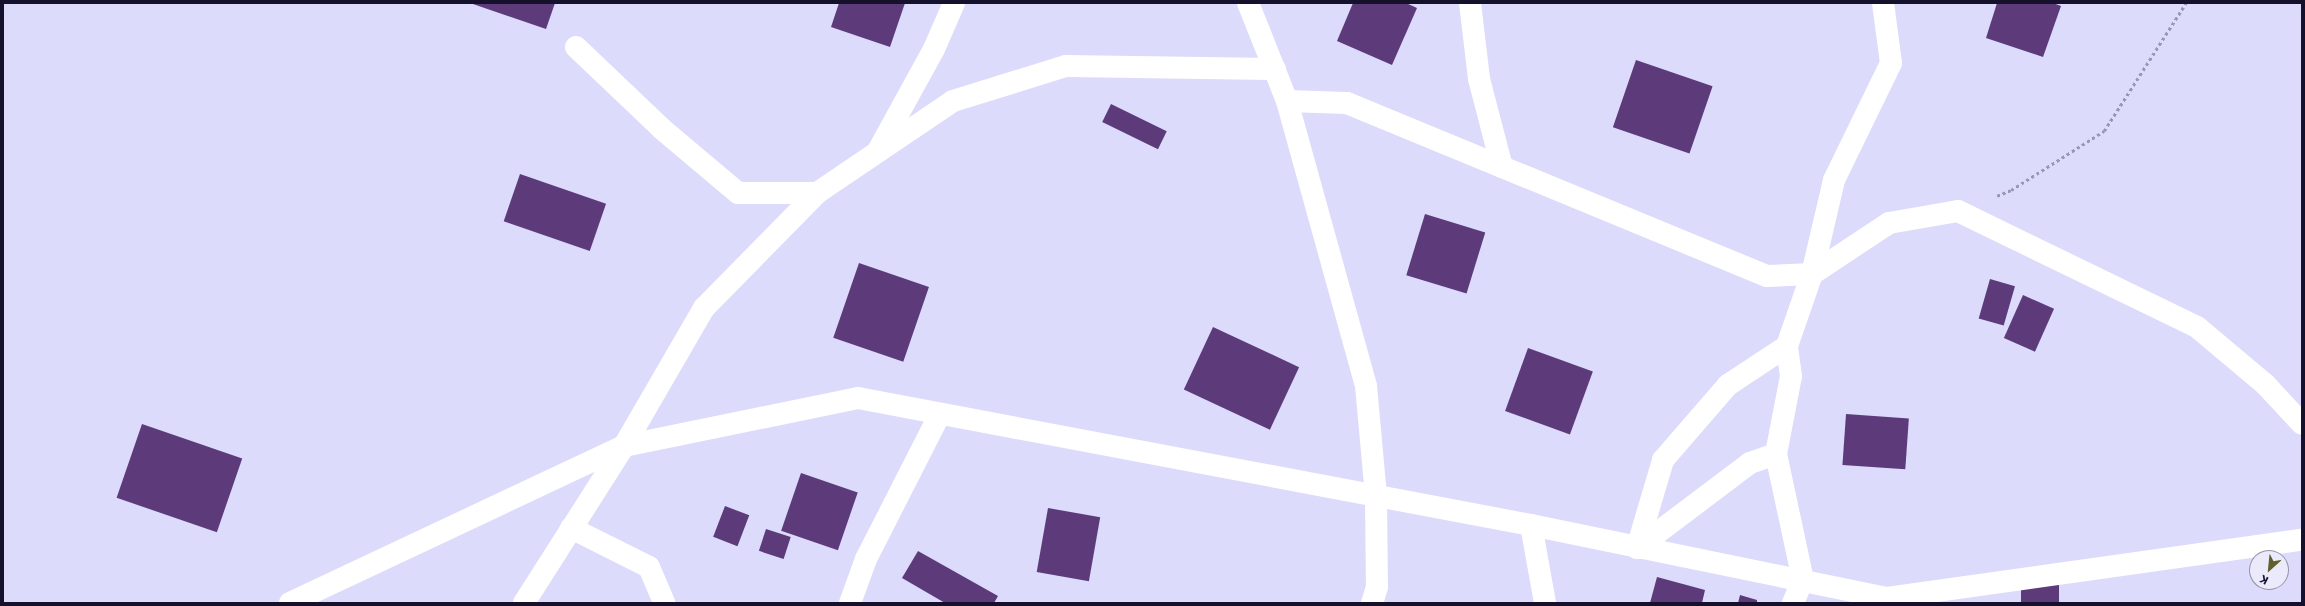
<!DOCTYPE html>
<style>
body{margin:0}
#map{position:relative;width:2305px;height:606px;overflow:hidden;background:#dcdbfb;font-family:Commissioner,sans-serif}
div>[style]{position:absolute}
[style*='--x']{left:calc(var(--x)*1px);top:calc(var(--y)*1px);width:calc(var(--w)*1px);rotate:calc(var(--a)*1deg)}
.building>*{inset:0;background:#5d3b7b;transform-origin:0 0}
.path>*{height:2.5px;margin-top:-1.25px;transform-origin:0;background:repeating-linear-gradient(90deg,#9896b4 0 3px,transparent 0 6px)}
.minor>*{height:22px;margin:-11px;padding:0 11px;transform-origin:11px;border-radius:11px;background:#fff}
span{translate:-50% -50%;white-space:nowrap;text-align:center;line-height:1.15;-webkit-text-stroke:4px #eaeafa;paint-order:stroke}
.frame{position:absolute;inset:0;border:4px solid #15112d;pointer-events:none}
.north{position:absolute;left:2249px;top:550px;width:40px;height:40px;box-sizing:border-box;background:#eaeafa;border:1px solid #9593a8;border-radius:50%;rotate:207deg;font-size:11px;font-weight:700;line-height:16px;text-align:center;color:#15112d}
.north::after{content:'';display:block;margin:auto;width:14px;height:18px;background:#615f2c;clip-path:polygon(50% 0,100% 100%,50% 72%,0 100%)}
</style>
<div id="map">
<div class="building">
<i style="clip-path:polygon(470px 3px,555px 3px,546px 29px)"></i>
<i style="clip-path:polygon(839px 3px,905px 3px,890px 47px,831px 27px)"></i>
<i style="clip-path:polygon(1353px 3px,1406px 3px,1417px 8px,1392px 65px,1337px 41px)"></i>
<i style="clip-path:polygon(1997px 3px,2053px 3px,2061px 6px,2043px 57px,1986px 38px)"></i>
<i style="left:1636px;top:60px;width:81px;height:71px;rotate:19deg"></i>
<i style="left:1111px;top:104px;width:62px;height:20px;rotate:26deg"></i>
<i style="left:520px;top:174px;width:91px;height:50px;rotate:19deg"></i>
<i style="left:1425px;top:214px;width:63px;height:64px;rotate:17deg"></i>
<i style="left:859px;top:263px;width:74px;height:79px;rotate:19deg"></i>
<i style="left:1990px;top:279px;width:26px;height:41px;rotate:16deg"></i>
<i style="left:2023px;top:295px;width:34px;height:47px;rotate:24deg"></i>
<i style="left:1213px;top:327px;width:95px;height:69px;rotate:25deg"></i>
<i style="left:1528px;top:348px;width:69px;height:67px;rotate:20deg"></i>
<i style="left:1846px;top:414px;width:63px;height:51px;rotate:4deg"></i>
<i style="left:142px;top:424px;width:106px;height:78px;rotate:19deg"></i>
<i style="left:801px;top:473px;width:60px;height:61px;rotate:19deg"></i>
<i style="left:725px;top:506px;width:26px;height:33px;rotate:21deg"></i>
<i style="left:1048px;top:508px;width:53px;height:65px;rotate:10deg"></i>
<i style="left:766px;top:529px;width:26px;height:23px;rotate:18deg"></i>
<i style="clip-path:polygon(918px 551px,998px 596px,994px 603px,945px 603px,902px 578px)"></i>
<i style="clip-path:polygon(1657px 577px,1705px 590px,1702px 603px,1650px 603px)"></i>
<i style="left:2059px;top:583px;width:20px;height:38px;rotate:90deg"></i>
<i style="clip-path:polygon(1740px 595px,1757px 600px,1757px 603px,1738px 603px)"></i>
</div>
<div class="path">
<i style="--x:1997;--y:196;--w:15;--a:-23"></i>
<i style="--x:2011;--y:190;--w:110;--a:-32.4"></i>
<i style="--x:2104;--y:131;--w:152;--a:-57.4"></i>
</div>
<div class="minor">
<i style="--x:1248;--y:3;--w:105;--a:68.3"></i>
<i style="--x:1287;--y:101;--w:296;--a:74.5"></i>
<i style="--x:1366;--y:386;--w:110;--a:84.8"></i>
<i style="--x:1376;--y:496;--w:91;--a:89.4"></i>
<i style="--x:1377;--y:587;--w:17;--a:107"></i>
<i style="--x:1470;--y:3;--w:77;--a:83.2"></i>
<i style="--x:1479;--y:79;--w:91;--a:75.4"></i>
<i style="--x:576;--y:47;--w:119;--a:43.6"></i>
<i style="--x:662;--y:129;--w:99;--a:40.1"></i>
<i style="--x:738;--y:193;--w:79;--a:0"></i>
<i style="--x:1287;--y:101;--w:60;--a:1.9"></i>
<i style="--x:1347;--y:103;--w:454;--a:22.4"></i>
<i style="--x:1767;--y:276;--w:45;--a:-2.5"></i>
<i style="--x:1812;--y:274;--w:97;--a:-76.8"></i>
<i style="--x:1834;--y:180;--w:130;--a:-64"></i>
<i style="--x:1891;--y:63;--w:61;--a:-97.6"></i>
<i style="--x:879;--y:149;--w:114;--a:-61.2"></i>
<i style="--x:934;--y:49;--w:50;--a:-66.5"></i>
<i style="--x:1776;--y:454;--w:28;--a:161"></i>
<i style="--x:1750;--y:463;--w:141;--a:143"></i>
<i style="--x:1637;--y:548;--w:92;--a:-73.5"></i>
<i style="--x:1663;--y:460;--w:99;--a:-49.1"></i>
<i style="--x:1728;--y:385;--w:71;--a:-33.5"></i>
<i style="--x:1531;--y:525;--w:79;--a:79.8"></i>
<i style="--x:571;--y:528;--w:87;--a:26.6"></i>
<i style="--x:649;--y:567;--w:39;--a:67"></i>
<i style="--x:290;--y:603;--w:369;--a:-25.2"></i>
<i style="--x:624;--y:446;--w:239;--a:-11.6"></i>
<i style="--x:858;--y:398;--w:685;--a:10.69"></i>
<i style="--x:1531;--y:525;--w:363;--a:11.6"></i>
<i style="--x:1887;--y:598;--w:419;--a:-8"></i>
<i style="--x:524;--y:603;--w:186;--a:-57.5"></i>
<i style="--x:624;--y:446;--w:160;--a:-59.9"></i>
<i style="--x:704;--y:308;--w:161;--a:-45.5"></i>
<i style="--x:817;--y:193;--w:164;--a:-34.1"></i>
<i style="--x:953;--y:101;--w:118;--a:-17.2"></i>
<i style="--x:1066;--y:66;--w:209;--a:0.8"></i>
<i style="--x:850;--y:603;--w:47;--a:-70"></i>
<i style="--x:866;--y:559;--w:163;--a:-63"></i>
<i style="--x:1793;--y:603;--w:25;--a:-67"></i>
<i style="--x:1803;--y:580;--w:129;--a:-102.1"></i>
<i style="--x:1776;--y:454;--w:79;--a:-79.1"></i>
<i style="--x:1791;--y:376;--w:30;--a:-98"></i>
<i style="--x:1787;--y:346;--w:76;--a:-70.9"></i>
<i style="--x:1812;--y:274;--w:92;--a:-33.5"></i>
<i style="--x:1889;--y:223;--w:70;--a:-9.9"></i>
<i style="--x:1958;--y:211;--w:266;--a:25.9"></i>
<i style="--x:2197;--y:327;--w:89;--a:40"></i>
<i style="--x:2265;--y:384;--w:54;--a:47.2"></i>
</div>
<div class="frame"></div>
<div class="north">K</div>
</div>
